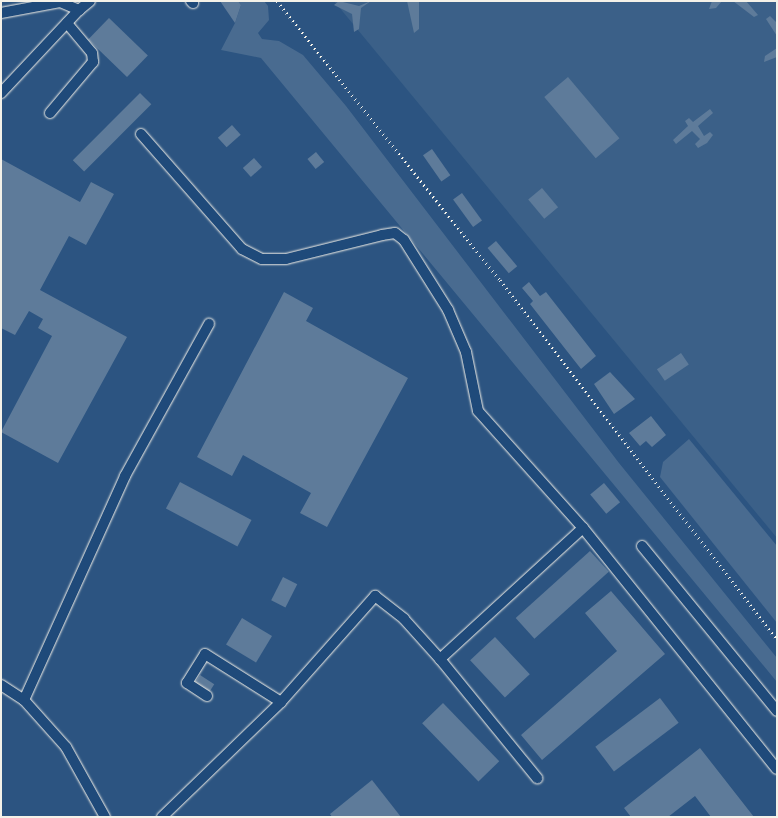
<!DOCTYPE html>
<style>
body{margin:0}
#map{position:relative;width:778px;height:818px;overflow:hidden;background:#2c5481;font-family:"Balsamiq Sans",sans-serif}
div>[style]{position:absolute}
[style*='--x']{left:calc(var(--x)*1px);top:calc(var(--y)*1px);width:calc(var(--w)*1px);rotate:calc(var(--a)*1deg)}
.built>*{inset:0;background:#3b6088}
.green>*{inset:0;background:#496b90}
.building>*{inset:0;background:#5e7b9a;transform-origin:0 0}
.path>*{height:3px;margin-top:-1.5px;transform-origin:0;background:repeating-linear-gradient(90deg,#f4f1e8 0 1px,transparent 0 5px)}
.roads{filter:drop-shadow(0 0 1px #f4f1e8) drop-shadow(0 0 1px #f4f1e8)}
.lane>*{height:10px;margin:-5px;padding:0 5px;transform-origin:5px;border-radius:5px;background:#1f4a7a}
span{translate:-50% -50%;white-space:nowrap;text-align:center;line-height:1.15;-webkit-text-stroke:5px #1f4a7a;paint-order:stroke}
.frame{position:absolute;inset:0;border:2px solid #f4f1e8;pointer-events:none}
</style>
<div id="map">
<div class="built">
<i style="clip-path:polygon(334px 1px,777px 1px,777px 538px)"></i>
</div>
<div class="green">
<i style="clip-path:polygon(238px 1px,264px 1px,268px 6px,269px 20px,258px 33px,262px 39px,279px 41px,303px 55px,346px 106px,619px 463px,777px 658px,777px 682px,261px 58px,221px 50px,235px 23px,241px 5px)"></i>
<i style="clip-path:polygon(689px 439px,777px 546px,777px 623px,660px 477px,663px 462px)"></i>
</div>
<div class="building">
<i style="clip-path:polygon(220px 1px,238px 1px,241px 5px,235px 23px)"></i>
<i style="clip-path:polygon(339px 1px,359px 6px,371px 1px,361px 8px,359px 29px,354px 32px,352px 14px,334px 5px)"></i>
<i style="clip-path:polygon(407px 1px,419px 1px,419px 29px,414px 33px)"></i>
<i style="clip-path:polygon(722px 1px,716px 8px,709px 9px,712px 1px)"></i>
<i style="clip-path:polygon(733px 1px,746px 1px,758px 15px,754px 17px)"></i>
<i style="clip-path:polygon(770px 16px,777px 23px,777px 36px,766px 19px)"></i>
<i style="left:109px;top:18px;width:54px;height:30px;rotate:44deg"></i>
<i style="clip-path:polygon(777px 48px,777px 57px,764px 62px,765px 56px)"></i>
<i style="left:568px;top:77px;width:80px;height:31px;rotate:50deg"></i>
<i style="left:140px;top:93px;width:16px;height:95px;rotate:45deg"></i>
<i style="clip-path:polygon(710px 109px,713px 113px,698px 126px,704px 136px,710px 132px,713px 135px,707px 143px,698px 148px,695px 144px,700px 139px,692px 131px,676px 144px,673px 140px,688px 126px,685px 121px,689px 118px,693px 122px)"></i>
<i style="left:232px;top:125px;width:13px;height:19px;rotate:48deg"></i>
<i style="left:432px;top:149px;width:32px;height:11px;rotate:55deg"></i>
<i style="left:316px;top:152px;width:13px;height:11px;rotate:51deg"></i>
<i style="left:254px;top:158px;width:12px;height:15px;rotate:48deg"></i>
<i style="clip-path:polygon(1px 159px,80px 202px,91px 182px,114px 194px,86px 245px,69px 236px,40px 290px,127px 337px,58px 463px,1px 432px,52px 336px,38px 328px,43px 319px,29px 311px,15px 335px,1px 328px)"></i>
<i style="left:542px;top:188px;width:25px;height:18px;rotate:50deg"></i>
<i style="left:462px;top:193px;width:34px;height:11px;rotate:54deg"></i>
<i style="left:496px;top:241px;width:33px;height:11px;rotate:50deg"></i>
<i style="clip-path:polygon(529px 282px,540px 296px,546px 292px,596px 356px,581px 369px,530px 304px,533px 301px,522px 288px)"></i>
<i style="clip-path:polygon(284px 292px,313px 308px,306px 321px,408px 378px,327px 527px,300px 513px,311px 493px,243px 455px,232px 476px,197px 457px)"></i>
<i style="left:681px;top:353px;width:14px;height:29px;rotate:56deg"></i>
<i style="clip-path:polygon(610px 372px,635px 399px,614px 414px,594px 384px)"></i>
<i style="clip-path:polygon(651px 416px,666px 435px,652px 447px,646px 441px,640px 446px,629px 433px)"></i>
<i style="left:180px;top:482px;width:81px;height:30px;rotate:28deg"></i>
<i style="left:604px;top:483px;width:25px;height:18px;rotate:50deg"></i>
<i style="left:590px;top:551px;width:28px;height:100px;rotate:48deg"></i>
<i style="left:283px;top:577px;width:16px;height:26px;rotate:27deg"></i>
<i style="clip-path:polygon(611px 591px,665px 654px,542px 760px,521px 735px,617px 651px,585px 613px)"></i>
<i style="left:242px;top:618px;width:35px;height:31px;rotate:31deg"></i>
<i style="left:495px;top:637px;width:51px;height:34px;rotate:47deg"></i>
<i style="left:200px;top:675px;width:17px;height:10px;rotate:33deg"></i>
<i style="left:660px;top:698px;width:31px;height:81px;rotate:53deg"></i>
<i style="left:443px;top:703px;width:81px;height:29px;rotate:46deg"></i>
<i style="clip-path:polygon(700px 748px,754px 817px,711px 817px,695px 796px,668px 817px,631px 817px,624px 808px)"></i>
<i style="clip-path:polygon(372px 780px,401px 817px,332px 817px,330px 814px)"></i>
</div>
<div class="path">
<i style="--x:277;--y:1;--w:357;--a:51.4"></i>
<i style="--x:500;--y:280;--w:454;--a:52.4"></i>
</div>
<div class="roads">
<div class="lane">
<i style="--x:191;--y:1;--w:3;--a:45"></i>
<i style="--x:1;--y:13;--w:60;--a:-10.6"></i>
<i style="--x:60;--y:2;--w:21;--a:23"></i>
<i style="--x:79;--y:10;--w:14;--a:-39"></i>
<i style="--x:1;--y:93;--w:114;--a:-46.8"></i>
<i style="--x:50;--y:113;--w:67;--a:-49.9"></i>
<i style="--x:93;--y:62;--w:9;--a:-96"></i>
<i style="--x:92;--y:53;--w:39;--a:-130"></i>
<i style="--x:141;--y:134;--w:153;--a:48.7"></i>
<i style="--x:242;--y:249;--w:22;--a:27"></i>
<i style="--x:262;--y:259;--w:24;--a:0"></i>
<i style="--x:286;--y:259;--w:99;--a:-14"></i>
<i style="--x:382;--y:235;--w:13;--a:-9"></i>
<i style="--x:395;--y:233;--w:11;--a:38"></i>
<i style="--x:404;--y:240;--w:83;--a:57.8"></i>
<i style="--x:448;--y:310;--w:46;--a:66.8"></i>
<i style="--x:466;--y:352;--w:60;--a:78.5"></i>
<i style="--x:478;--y:411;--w:157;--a:48.1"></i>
<i style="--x:642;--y:546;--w:213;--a:50.7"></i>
<i style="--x:440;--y:659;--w:194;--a:-42.5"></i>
<i style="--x:583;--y:528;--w:309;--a:51.2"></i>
<i style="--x:1;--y:685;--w:27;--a:33"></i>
<i style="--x:24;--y:700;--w:63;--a:48.2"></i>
<i style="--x:66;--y:747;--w:80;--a:60.9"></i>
<i style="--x:207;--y:696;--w:24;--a:-147"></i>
<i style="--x:187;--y:683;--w:34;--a:-58"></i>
<i style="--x:205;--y:654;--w:90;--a:32.3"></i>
<i style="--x:24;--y:700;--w:246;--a:-65.7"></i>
<i style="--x:125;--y:476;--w:174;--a:-61.1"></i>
<i style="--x:162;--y:817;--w:165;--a:-44"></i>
<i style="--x:281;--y:702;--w:142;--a:-48.4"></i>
<i style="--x:375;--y:596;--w:37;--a:38"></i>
<i style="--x:404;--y:619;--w:54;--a:48"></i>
<i style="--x:440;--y:659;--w:154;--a:50.8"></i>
</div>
</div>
<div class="frame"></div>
</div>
